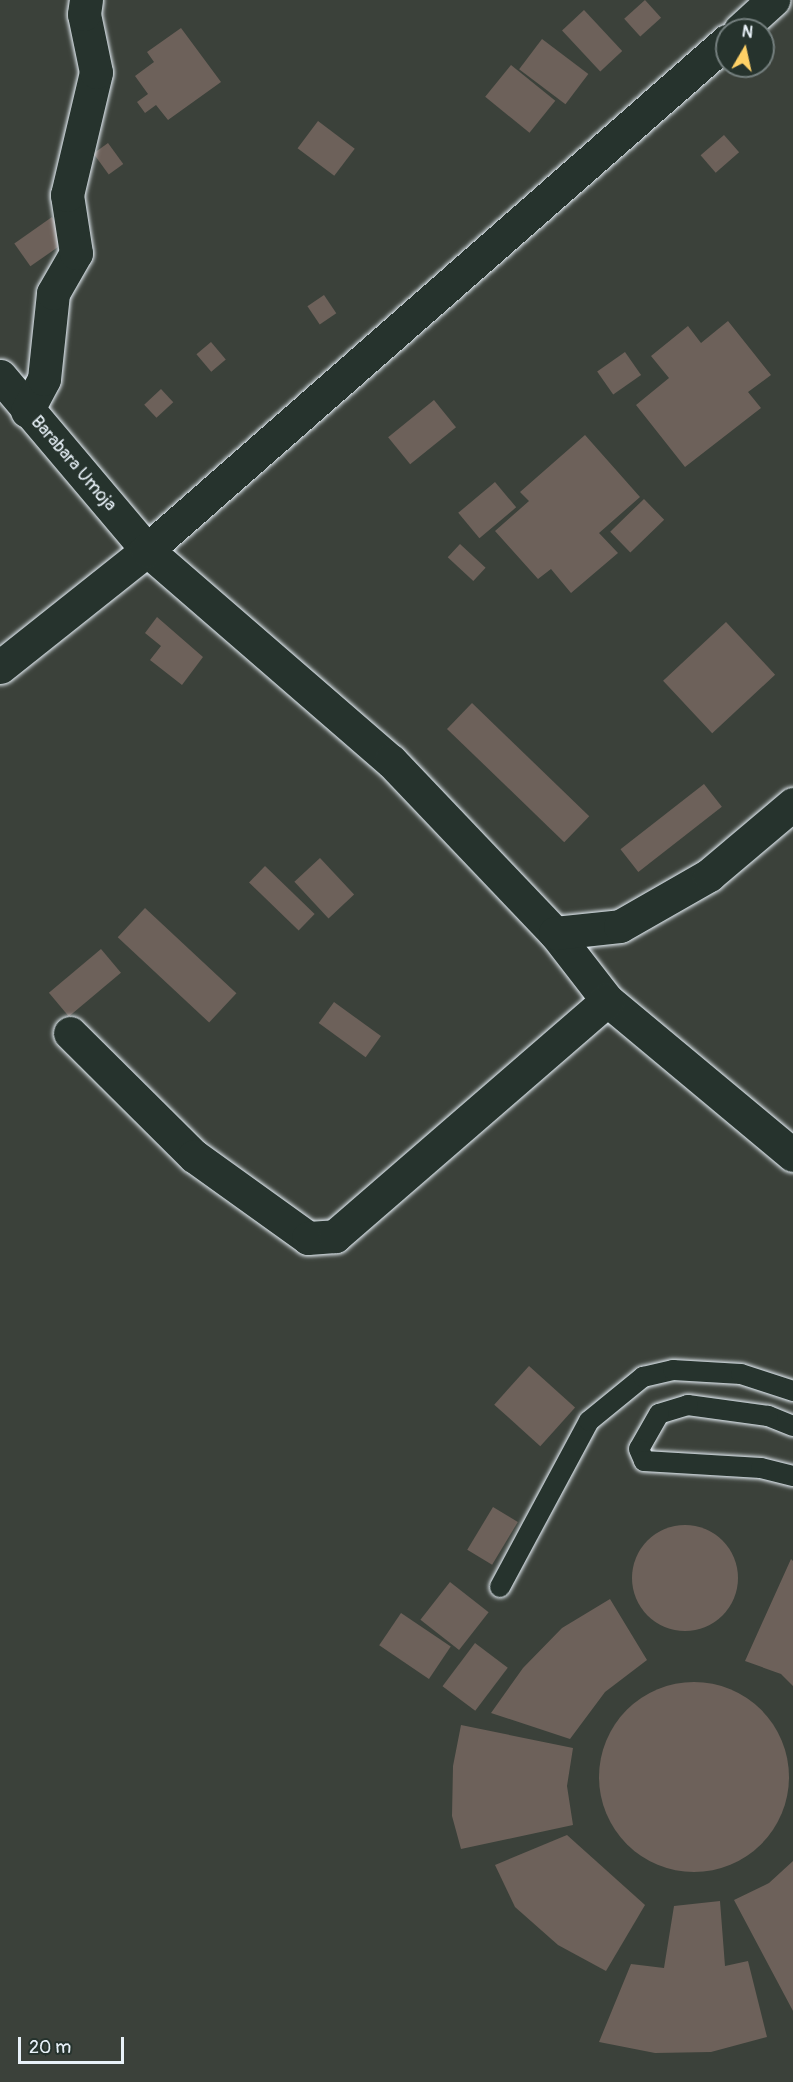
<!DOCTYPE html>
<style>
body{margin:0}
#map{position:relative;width:793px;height:2082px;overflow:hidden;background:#3b413a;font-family:Pangolin,sans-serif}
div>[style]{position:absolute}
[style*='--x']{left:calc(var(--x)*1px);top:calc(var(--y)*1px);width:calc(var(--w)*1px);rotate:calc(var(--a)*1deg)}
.building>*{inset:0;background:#6d615a;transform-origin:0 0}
.round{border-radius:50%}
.roads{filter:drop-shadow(0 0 2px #e8f1f8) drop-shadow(0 0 2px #e8f1f8)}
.lane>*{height:20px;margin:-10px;padding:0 10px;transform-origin:10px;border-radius:10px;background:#26332d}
.street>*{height:33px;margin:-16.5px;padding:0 16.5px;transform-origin:16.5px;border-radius:16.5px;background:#26332d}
.secondary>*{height:33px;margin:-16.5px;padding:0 16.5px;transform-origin:16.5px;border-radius:16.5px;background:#26332d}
span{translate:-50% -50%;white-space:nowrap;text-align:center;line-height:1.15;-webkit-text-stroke:6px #26332d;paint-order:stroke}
.street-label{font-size:18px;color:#e8f1f8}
.north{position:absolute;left:715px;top:18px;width:60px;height:60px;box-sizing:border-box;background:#26332d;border:2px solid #747f7e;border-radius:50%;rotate:9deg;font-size:16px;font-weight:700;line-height:24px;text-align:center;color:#e8f1f8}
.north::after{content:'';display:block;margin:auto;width:21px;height:27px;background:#ffd166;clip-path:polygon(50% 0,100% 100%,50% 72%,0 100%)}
.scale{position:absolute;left:18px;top:2037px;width:106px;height:27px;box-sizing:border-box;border:3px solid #e8f1f8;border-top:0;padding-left:8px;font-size:18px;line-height:21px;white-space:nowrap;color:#e8f1f8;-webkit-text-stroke:4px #26332d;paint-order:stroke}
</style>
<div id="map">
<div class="building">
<i style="left:645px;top:0;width:24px;height:28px;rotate:48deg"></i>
<i style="left:584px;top:10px;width:56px;height:30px;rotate:47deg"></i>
<i style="clip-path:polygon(181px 28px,221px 82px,168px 120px,156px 105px,145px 113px,137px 102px,148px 94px,135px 76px,154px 62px,147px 52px)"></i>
<i style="left:542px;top:39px;width:58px;height:38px;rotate:37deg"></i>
<i style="left:511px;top:65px;width:57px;height:41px;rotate:39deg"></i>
<i style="left:318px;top:121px;width:46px;height:34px;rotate:37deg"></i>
<i style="left:724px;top:135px;width:23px;height:31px;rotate:49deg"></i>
<i style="left:108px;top:143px;width:26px;height:18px;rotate:54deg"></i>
<i style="left:52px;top:217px;width:28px;height:46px;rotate:55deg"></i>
<i style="left:324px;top:295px;width:22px;height:20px;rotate:56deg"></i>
<i style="clip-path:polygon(728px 321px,771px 375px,748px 392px,761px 408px,685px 467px,636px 405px,669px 378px,651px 356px,688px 326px,701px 343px)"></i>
<i style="left:211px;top:342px;width:23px;height:19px;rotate:50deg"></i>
<i style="left:625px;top:352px;width:28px;height:34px;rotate:55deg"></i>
<i style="left:161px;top:389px;width:18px;height:23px;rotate:47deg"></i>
<i style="left:434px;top:400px;width:35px;height:59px;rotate:51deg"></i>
<i style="clip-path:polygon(585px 435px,640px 497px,599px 533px,618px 553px,571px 593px,551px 569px,538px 579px,495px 531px,529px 501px,520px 492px)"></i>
<i style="left:495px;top:482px;width:33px;height:48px;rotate:50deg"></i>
<i style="left:644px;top:499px;width:29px;height:47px;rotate:46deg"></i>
<i style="left:460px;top:544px;width:35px;height:18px;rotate:43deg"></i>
<i style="clip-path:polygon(157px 617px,203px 657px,182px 685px,150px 660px,161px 646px,145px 633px)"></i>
<i style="left:726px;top:622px;width:72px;height:86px;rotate:47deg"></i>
<i style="left:472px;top:703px;width:163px;height:36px;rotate:44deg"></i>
<i style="left:704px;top:784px;width:29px;height:106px;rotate:52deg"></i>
<i style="left:320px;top:858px;width:50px;height:35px;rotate:47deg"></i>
<i style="left:265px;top:866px;width:69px;height:23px;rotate:44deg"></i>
<i style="left:145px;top:908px;width:125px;height:40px;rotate:43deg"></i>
<i style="left:101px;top:949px;width:31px;height:68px;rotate:50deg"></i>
<i style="left:334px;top:1002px;width:58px;height:26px;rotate:36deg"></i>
<i style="left:529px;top:1366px;width:62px;height:52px;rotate:42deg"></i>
<i style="left:493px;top:1507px;width:29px;height:50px;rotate:31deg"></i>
<i class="round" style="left:632px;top:1525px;width:106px;height:106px"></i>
<i style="clip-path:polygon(791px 1559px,793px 1561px,793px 1686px,781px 1674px,745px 1661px)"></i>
<i style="left:450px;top:1582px;width:49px;height:48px;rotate:38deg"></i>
<i style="clip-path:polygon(610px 1599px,647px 1660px,605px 1692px,570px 1739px,491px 1713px,523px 1668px,562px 1628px)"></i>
<i style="left:401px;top:1613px;width:60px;height:39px;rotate:34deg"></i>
<i style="left:475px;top:1643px;width:41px;height:54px;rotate:37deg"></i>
<i class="round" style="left:599px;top:1682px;width:190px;height:190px"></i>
<i style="clip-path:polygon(461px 1725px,573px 1748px,567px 1786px,573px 1825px,461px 1849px,452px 1816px,453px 1766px)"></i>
<i style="clip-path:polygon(567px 1835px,645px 1905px,606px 1971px,558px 1945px,515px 1907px,495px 1865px)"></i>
<i style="clip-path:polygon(793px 1861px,793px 2011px,734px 1900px,769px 1883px)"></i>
<i style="clip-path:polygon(720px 1901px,725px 1966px,748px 1961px,767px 2037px,711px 2052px,655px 2053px,599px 2042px,631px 1964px,664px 1968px,674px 1906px)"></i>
</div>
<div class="roads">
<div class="lane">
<i style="--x:793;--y:1426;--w:27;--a:-158"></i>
<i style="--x:768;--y:1416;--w:81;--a:-172.2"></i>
<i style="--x:688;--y:1405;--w:30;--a:163"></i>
<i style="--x:659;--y:1414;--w:40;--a:119.7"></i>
<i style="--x:639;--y:1449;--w:13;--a:67"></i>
<i style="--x:644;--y:1461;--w:117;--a:3.4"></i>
<i style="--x:761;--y:1468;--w:33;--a:14"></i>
<i style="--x:500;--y:1587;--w:188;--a:-61.8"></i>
<i style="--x:589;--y:1421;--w:70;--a:-39.2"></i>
<i style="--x:643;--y:1377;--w:31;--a:-13"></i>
<i style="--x:673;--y:1370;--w:68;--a:3.4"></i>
<i style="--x:741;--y:1374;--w:55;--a:18.1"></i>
</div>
<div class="street">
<i style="--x:0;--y:376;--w:228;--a:49.8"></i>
<i style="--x:147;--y:550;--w:323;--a:40.9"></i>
<i style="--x:391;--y:761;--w:238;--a:46.4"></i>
<i style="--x:555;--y:933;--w:85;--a:52.2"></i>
<i style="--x:607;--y:1000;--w:242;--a:39.8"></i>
<i style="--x:27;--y:411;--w:36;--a:-62"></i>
<i style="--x:44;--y:379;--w:86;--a:-84"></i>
<i style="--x:53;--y:293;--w:46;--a:-60.1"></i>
<i style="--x:76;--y:253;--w:59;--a:-98.8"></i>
<i style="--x:67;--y:195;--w:126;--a:-76.7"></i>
<i style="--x:96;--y:72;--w:59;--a:-101.7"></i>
<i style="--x:84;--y:14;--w:14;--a:-82"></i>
<i style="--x:555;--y:933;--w:65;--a:-6.1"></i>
<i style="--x:620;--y:926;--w:103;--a:-29.8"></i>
<i style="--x:709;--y:875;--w:110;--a:-40.2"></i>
<i style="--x:70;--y:1033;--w:175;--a:44.8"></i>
<i style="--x:194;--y:1156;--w:140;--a:35.7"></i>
<i style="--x:308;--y:1238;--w:27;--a:-4"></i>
<i style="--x:335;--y:1236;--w:360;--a:-40.9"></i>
</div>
<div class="secondary">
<i style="--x:740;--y:30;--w:45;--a:-42.3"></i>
<i style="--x:0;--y:667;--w:188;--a:-38.5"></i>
<i style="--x:147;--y:550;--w:772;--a:-41.27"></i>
</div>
</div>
<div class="street-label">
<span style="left:73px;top:464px;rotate:49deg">Barabara Umoja</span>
</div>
<div class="north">N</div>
<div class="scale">20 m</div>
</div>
